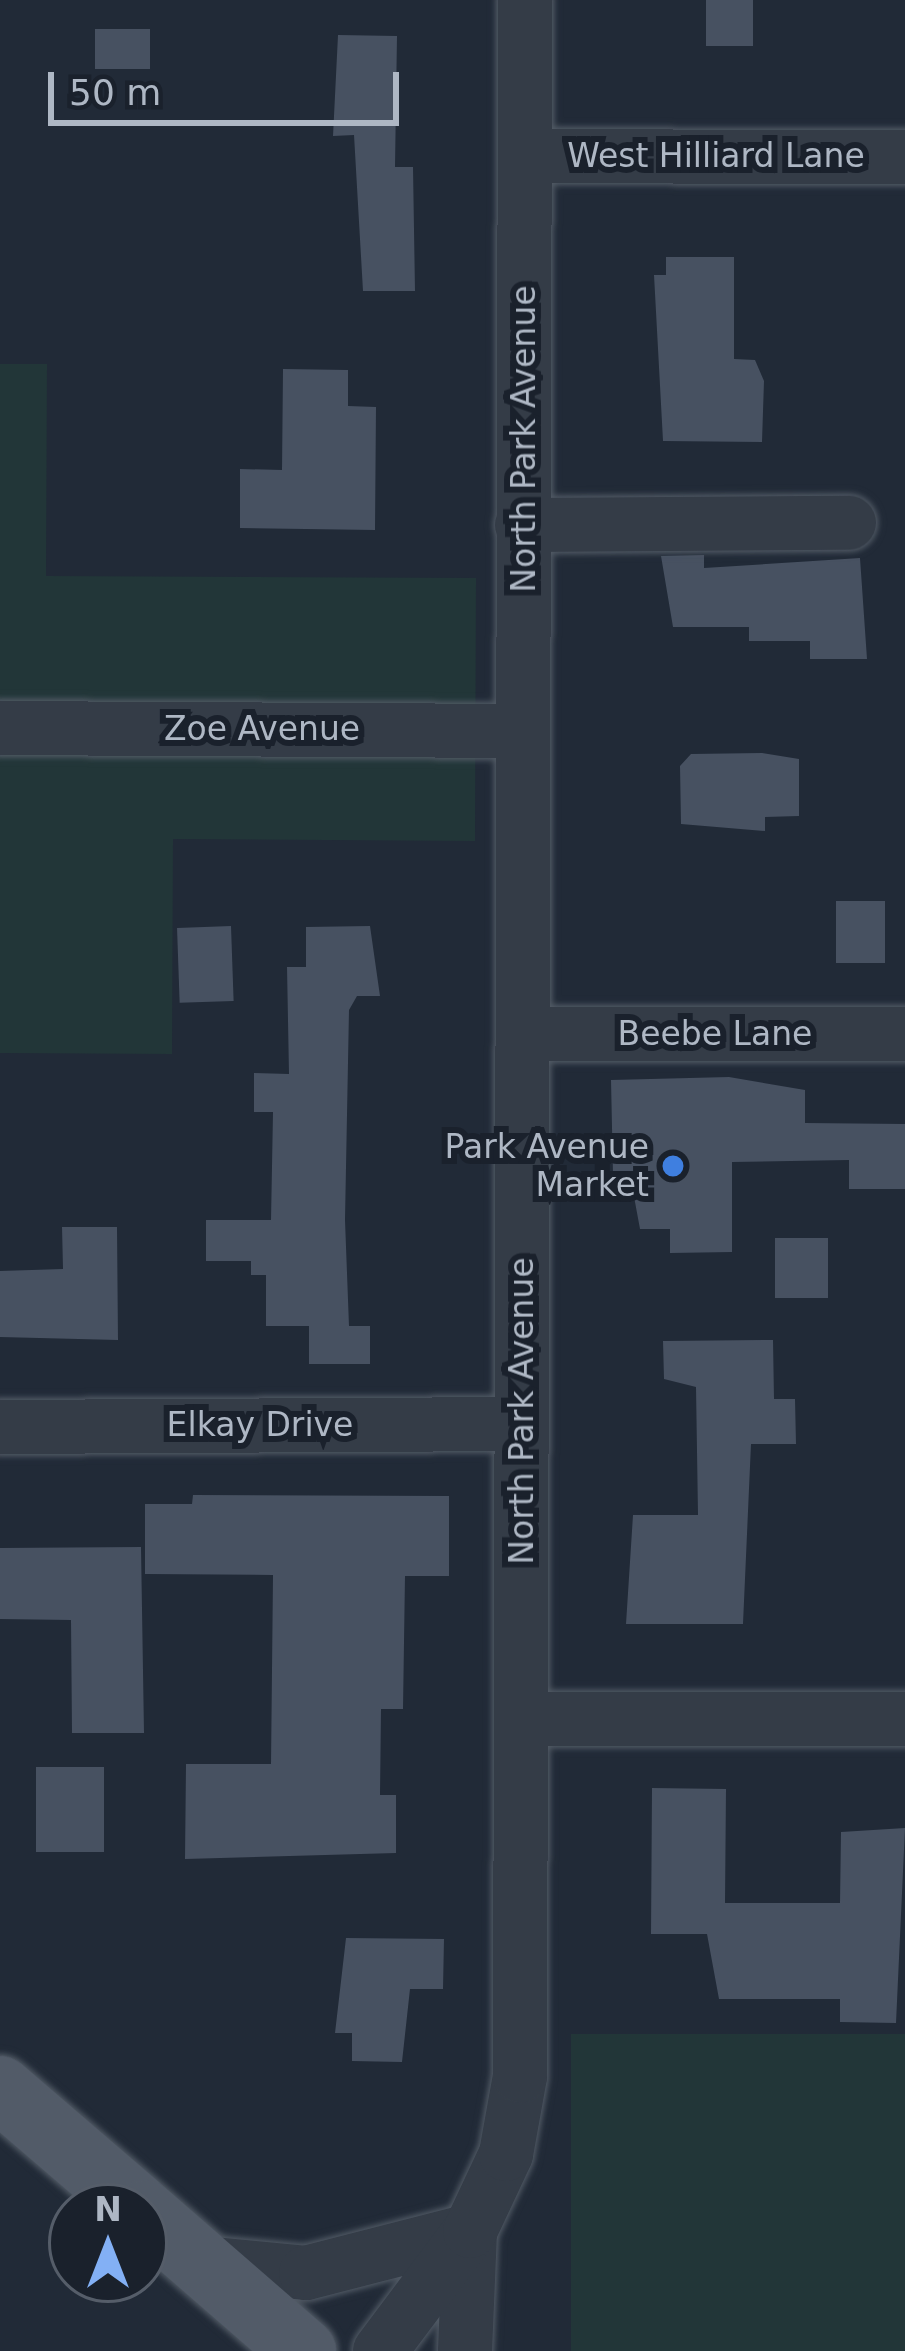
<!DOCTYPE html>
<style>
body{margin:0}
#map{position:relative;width:905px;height:2351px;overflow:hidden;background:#212a37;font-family:"DejaVu Sans",sans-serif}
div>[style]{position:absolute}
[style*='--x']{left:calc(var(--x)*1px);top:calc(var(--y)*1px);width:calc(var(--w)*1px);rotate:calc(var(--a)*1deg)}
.green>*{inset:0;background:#223638;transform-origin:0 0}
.building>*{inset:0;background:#475161;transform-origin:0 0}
.roads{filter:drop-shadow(0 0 3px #515a65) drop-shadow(0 0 3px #515a65)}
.minor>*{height:54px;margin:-27px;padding:0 27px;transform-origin:27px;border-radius:27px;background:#343c47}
.major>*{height:66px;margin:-33px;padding:0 33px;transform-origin:33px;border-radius:33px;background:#525b68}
.dots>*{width:33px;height:33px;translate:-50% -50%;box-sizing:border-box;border:6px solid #1a212c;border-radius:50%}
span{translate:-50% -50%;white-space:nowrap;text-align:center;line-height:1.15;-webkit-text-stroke:12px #1a212c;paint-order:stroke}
.street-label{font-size:33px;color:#aeb7c4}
.poi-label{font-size:33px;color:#aeb7c4}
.right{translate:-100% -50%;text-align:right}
.north{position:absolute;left:48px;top:2183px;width:120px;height:120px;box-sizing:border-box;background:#1a212c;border:3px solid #555d69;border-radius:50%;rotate:0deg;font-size:33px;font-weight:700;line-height:48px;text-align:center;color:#aeb7c4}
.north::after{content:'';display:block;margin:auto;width:42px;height:54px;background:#83b0f5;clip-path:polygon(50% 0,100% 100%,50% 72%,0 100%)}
.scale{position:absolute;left:48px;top:72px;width:351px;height:54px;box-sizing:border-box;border:6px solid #aeb7c4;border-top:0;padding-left:15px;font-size:36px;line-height:42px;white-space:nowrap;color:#aeb7c4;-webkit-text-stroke:9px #1a212c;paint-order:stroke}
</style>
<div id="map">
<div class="green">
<i style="clip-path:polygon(0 364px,47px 364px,46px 576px,476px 578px,475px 841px,173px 839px,172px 1054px,0 1053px)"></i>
<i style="left:571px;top:2034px;width:334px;height:317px"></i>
</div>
<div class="building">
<i style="left:706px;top:0;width:47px;height:46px"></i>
<i style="left:95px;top:29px;width:55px;height:40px"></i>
<i style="clip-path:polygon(338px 35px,397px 36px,395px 167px,413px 167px,415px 291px,363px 291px,354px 135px,333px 136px)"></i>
<i style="clip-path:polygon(666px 257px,734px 257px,734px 359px,755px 360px,764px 381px,762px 442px,663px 441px,654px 275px,666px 275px)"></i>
<i style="clip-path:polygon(283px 369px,348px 370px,348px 406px,376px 407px,375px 530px,240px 528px,240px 469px,282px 470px)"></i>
<i style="clip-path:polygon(704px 555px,704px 568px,860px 558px,867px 659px,810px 659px,810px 641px,749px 641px,749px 627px,673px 627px,661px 556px)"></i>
<i style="clip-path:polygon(762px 753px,799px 759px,799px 816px,765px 817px,765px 831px,681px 824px,680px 766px,691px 754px)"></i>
<i style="left:836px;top:901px;width:49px;height:62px"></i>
<i style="left:231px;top:926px;width:75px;height:54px;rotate:88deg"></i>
<i style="clip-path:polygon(370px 926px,380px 996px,357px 996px,349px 1010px,345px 1220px,349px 1326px,370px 1326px,370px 1364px,309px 1364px,309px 1326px,266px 1326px,266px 1275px,251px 1275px,251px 1261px,206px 1261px,206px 1220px,271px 1220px,273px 1112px,254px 1112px,254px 1073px,289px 1074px,287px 967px,306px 967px,306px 927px)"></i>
<i style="clip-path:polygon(729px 1077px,805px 1090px,805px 1123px,905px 1124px,905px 1189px,849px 1189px,849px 1160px,732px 1162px,732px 1252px,670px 1253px,670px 1229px,640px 1229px,630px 1175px,613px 1175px,611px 1080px)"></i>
<i style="clip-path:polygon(62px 1227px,117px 1227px,118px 1340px,0 1337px,0 1271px,63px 1269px)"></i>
<i style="left:775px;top:1238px;width:53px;height:60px"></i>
<i style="clip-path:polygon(773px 1340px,774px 1399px,795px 1399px,796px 1444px,751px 1444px,743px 1624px,626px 1624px,633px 1515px,698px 1515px,696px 1387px,664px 1379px,663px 1341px)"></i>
<i style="clip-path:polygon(193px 1495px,449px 1496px,449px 1576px,405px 1576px,403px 1709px,381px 1709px,380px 1795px,396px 1795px,396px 1853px,185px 1859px,186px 1764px,271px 1764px,273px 1575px,145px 1574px,145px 1504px,192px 1504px)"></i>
<i style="clip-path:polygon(141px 1547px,144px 1733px,72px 1733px,71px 1620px,0 1619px,0 1548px)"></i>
<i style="left:36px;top:1767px;width:68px;height:85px"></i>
<i style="clip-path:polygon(652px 1788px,726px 1789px,725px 1903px,840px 1903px,841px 1832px,905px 1828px,896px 2023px,840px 2022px,840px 1999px,719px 1999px,707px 1934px,651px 1934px)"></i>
<i style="clip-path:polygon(346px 1938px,444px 1939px,443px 1989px,410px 1989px,402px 2062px,352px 2061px,352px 2033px,335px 2033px)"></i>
</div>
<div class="roads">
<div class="minor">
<i style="--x:526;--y:156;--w:379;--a:0.2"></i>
<i style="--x:522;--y:525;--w:327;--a:-0.4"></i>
<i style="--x:0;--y:728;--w:523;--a:0.33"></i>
<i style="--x:525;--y:1034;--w:380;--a:0"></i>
<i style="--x:0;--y:1427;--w:520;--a:-0.33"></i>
<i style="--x:521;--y:1719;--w:384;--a:0"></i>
<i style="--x:201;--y:2263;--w:105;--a:5.4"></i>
<i style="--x:306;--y:2273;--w:169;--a:-14.4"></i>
<i style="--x:470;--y:2231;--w:120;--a:92.4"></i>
<i style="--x:380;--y:2351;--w:150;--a:-53.1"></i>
<i style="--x:470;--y:2231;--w:85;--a:-64.9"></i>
<i style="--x:506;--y:2154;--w:79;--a:-79.8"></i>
<i style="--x:520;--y:2076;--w:2076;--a:-89.86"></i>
</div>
<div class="major">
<i style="--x:0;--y:2089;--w:181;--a:40.7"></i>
<i style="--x:144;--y:2213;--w:211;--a:41"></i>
</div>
</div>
<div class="dots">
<i style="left:673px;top:1166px;background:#3f7fe0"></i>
</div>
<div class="street-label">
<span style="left:716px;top:156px">West Hilliard Lane</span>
<span style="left:524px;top:439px;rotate:-90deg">North Park Avenue</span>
<span style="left:262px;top:729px">Zoe Avenue</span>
<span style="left:715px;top:1034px">Beebe Lane</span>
<span style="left:522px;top:1411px;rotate:-90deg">North Park Avenue</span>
<span style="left:260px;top:1425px">Elkay Drive</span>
</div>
<div class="poi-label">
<span class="right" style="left:649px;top:1166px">Park Avenue<br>Market</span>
</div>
<div class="north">N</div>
<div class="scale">50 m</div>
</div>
